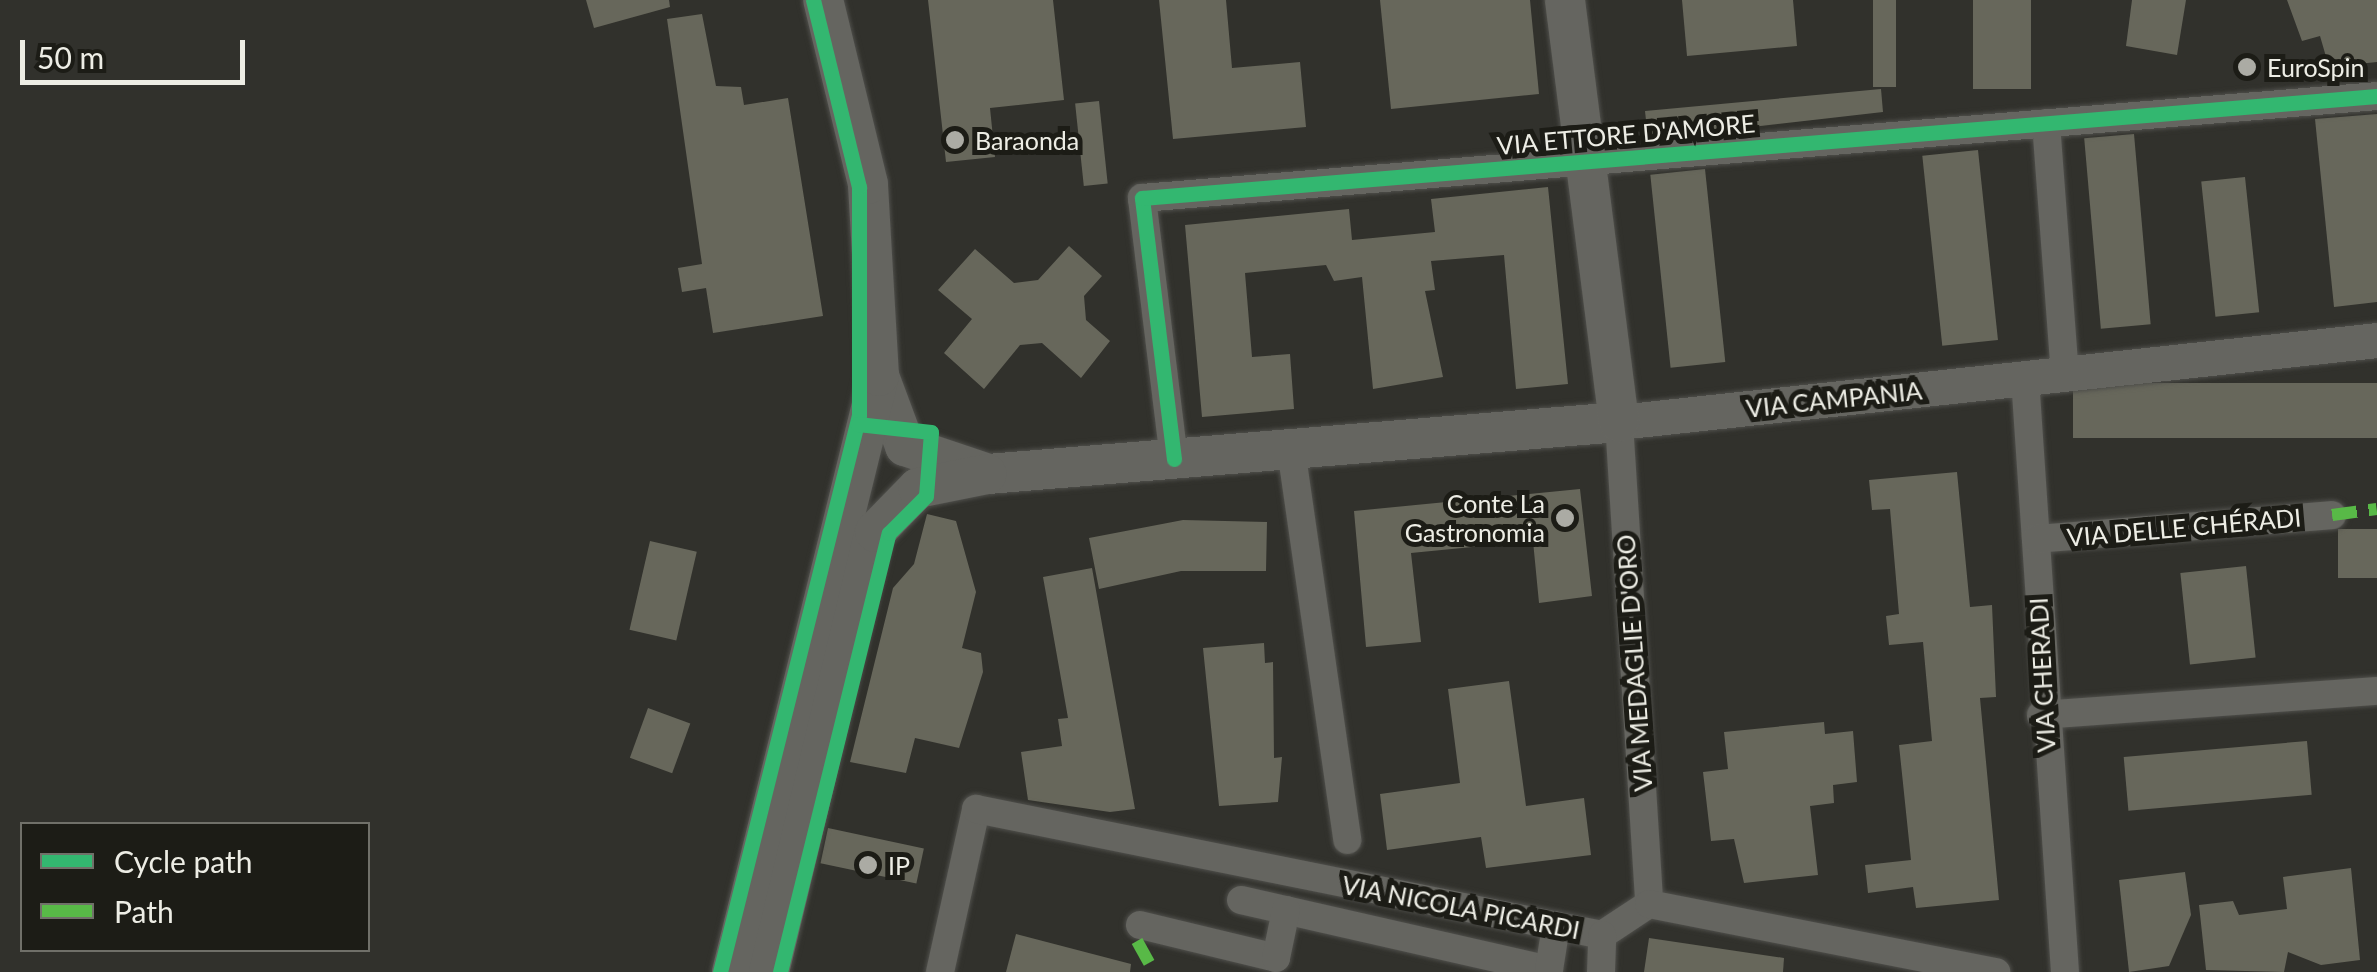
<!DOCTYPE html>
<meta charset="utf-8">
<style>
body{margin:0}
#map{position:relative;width:2377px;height:972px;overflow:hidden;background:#31312c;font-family:Lato,sans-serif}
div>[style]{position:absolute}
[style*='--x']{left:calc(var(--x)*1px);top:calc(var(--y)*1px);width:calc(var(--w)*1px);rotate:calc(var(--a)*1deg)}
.building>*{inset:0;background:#67675b;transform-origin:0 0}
.roads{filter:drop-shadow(0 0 2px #4f4f4b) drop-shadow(0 0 2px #4f4f4b)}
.minor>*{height:28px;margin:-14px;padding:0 14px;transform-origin:14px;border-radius:14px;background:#656560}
.tertiary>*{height:35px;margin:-17.5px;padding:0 17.5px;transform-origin:17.5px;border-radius:17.5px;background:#656560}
.secondary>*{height:40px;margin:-20px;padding:0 20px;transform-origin:20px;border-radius:20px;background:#656560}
.quiet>*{height:12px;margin-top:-6px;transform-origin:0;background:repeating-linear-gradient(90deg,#58b947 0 25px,transparent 0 37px)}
.cycleway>*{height:15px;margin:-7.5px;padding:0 7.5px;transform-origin:7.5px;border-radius:7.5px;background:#33b770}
.dots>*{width:28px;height:28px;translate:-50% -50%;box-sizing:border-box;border:5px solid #1c1c16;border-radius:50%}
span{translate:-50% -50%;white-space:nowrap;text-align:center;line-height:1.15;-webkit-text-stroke:10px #1c1c16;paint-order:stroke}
.poi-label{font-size:25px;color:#edede5}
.left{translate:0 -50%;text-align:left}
.right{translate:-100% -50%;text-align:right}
.street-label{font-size:25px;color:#edede5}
.legend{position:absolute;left:20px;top:822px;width:350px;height:130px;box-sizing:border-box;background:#1c1c16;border:2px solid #707069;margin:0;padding:12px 18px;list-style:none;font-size:30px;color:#edede5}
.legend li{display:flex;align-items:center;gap:20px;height:50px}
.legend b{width:50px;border:2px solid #707069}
.scale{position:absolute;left:20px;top:40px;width:225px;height:45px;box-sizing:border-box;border:5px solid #edede5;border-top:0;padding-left:12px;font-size:30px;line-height:35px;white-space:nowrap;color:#edede5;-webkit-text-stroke:8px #1c1c16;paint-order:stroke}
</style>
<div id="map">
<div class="building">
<i style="clip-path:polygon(586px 0,669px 0,670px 7px,594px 28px)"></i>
<i style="clip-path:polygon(928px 0,1053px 0,1064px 100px,990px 108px,995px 157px,946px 162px)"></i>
<i style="clip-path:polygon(1159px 0,1226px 0,1232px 68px,1300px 62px,1306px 127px,1173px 139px)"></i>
<i style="clip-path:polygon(1380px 0,1530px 0,1539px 94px,1391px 109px)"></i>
<i style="clip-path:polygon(1682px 0,1793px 0,1797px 46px,1687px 56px)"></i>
<i style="left:1873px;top:0;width:23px;height:87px"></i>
<i style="left:1973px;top:0;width:58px;height:89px"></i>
<i style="clip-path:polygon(2132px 0,2186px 0,2177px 55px,2126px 46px)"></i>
<i style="clip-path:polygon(2287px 0,2377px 0,2377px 62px,2329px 67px,2320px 36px,2302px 41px)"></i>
<i style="clip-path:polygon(702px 14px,716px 86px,741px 87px,744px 105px,788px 98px,823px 316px,713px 333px,706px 288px,682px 292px,678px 268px,702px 264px,667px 19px)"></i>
<i style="clip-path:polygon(1881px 89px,1883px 112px,1648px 139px,1645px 111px)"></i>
<i style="left:1099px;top:101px;width:83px;height:24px;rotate:84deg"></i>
<i style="clip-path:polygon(2377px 114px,2377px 302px,2334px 307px,2315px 119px)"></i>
<i style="left:2134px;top:134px;width:191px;height:50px;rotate:85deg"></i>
<i style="left:1978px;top:150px;width:191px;height:56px;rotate:84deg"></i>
<i style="left:1705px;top:169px;width:194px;height:55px;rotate:84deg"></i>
<i style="left:2245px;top:177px;width:136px;height:44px;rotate:84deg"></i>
<i style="clip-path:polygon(1548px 187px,1568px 384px,1516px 389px,1504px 255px,1431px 261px,1435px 290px,1425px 291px,1443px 377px,1373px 389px,1362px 277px,1334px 281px,1326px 265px,1245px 273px,1252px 357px,1290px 354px,1294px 409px,1202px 417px,1185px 225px,1349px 209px,1352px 240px,1435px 232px,1431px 199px)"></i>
<i style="clip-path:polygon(1069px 246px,1102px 276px,1084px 296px,1086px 320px,1110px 341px,1081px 378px,1042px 343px,1020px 345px,984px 389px,944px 353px,972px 319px,938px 290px,975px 249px,1014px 283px,1038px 280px)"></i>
<i style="left:2377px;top:383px;width:55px;height:304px;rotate:90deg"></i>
<i style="clip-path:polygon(1957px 472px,1970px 607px,1992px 605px,1996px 697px,1980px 698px,1999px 900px,1916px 908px,1913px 887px,1868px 893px,1865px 865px,1911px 860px,1899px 745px,1932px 741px,1923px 642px,1889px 645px,1886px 616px,1899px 614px,1890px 509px,1872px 510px,1869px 480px)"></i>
<i style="clip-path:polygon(1580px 489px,1592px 596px,1539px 603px,1533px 541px,1411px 553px,1421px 642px,1366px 647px,1354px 511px)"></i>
<i style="clip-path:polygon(927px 514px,956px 521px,976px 592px,962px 648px,981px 653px,983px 672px,959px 748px,915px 738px,906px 773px,850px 762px,893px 588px,914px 564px)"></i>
<i style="clip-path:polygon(1183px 520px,1267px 522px,1266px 571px,1181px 571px,1099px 589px,1089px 538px)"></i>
<i style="left:2377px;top:529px;width:49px;height:39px;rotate:90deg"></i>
<i style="left:650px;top:541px;width:48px;height:91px;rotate:13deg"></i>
<i style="left:2246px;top:566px;width:92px;height:66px;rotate:84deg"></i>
<i style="clip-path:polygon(1092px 568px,1135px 809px,1110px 812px,1028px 800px,1021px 752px,1062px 746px,1058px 719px,1068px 718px,1043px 577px)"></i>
<i style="clip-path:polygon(1264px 643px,1265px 663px,1273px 662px,1274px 758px,1282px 757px,1278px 802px,1219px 806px,1203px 648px)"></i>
<i style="clip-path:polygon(1509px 681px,1526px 806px,1584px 798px,1591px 855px,1486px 868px,1481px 837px,1387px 850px,1380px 794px,1460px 783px,1448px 689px)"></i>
<i style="left:648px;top:708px;width:45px;height:53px;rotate:20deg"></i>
<i style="clip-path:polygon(1824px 722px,1825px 734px,1853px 731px,1857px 782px,1833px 785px,1834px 803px,1810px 806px,1818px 875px,1744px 883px,1734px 839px,1711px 841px,1703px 772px,1728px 769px,1724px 732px)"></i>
<i style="left:2307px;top:741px;width:54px;height:184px;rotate:85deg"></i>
<i style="left:828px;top:828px;width:98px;height:36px;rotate:12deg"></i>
<i style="clip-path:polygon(2351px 868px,2360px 960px,2321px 965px,2288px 952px,2284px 972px,2206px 970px,2199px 905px,2233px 901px,2239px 915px,2287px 909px,2283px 877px)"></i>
<i style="clip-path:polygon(2185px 872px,2191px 915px,2169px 966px,2129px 972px,2119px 880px)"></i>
<i style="clip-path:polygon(1016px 934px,1131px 964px,1130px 972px,1006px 972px)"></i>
<i style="clip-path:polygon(1649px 938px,1784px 958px,1783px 972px,1644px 972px)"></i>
</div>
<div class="roads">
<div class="minor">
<i style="--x:2046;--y:123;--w:251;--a:85.7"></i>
<i style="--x:2025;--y:378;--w:595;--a:86.15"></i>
<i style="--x:1619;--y:422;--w:483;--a:86.4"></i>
<i style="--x:1291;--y:449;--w:395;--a:81.8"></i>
<i style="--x:1174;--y:459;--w:263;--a:-97"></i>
<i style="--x:1142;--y:198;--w:1239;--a:-4.72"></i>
<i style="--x:2036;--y:539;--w:297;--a:-4.6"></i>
<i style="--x:2041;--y:715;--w:337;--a:-4.1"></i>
<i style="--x:1241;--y:900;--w:316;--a:12.8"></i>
<i style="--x:1549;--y:970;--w:45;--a:-81"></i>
<i style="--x:1140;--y:925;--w:140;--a:13.6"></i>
<i style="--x:1276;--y:958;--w:49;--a:-78.2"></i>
<i style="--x:940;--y:972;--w:167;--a:-77.5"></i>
<i style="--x:976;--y:809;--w:639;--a:11.38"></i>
<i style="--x:1602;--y:935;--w:56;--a:-33.4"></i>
<i style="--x:1649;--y:904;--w:354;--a:11.1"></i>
<i style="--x:1601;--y:972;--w:37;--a:-88"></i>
</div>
<div class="tertiary">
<i style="--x:1619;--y:422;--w:762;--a:-6.17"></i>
</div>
<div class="secondary">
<i style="--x:879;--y:376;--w:75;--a:69.6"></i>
<i style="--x:905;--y:446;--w:88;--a:18.6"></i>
<i style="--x:988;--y:474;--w:633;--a:-4.71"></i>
<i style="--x:1619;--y:422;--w:425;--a:-97.3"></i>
<i style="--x:732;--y:972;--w:614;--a:-76.14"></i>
<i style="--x:879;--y:376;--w:192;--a:-93.3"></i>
<i style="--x:868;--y:184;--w:189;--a:-103.7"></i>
<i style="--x:769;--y:972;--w:453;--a:-76.5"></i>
<i style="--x:875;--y:532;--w:62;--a:-45.7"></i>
<i style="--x:918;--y:488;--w:70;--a:-11.5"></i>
</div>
</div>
<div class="quiet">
<i style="--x:2332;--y:515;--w:45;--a:-7.6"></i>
<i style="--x:1137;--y:941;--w:35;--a:61"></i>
</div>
<div class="cycleway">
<i style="--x:1174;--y:459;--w:263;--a:-97"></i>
<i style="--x:1142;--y:198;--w:1239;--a:-4.72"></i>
<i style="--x:720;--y:972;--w:574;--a:-75.99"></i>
<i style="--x:859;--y:415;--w:228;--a:-90"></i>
<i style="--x:859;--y:187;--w:193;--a:-103.8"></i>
<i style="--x:780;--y:972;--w:452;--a:-76.1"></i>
<i style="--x:889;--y:533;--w:52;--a:-45"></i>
<i style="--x:926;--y:496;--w:64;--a:-85.5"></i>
<i style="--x:931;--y:432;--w:74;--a:-173.8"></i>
</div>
<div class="dots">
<i style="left:2247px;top:67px;background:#ababa4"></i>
<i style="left:955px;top:140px;background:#ababa4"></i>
<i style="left:1565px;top:518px;background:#ababa4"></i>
<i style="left:868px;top:865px;background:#ababa4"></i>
</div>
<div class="poi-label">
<span class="left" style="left:2267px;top:67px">EuroSpin</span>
<span class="left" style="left:975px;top:140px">Baraonda</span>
<span class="right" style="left:1545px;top:518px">Conte La<br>Gastronomia</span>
<span class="left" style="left:888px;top:865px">IP</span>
</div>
<div class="street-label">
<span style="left:1626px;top:134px;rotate:-5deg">VIA ETTORE D'AMORE</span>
<span style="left:1834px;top:399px;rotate:-6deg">VIA CAMPANIA</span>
<span style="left:2184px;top:527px;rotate:-5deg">VIA DELLE CHÉRADI</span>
<span style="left:1634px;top:663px;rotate:-94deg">VIA MEDAGLIE D'ORO</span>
<span style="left:2042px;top:675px;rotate:-93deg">VIA CHERADI</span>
<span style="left:1461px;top:907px;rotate:11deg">VIA NICOLA PICARDI</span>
</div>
<ul class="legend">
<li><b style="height:12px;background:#33b770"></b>Cycle path</li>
<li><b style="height:12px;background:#58b947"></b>Path</li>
</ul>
<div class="scale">50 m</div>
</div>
